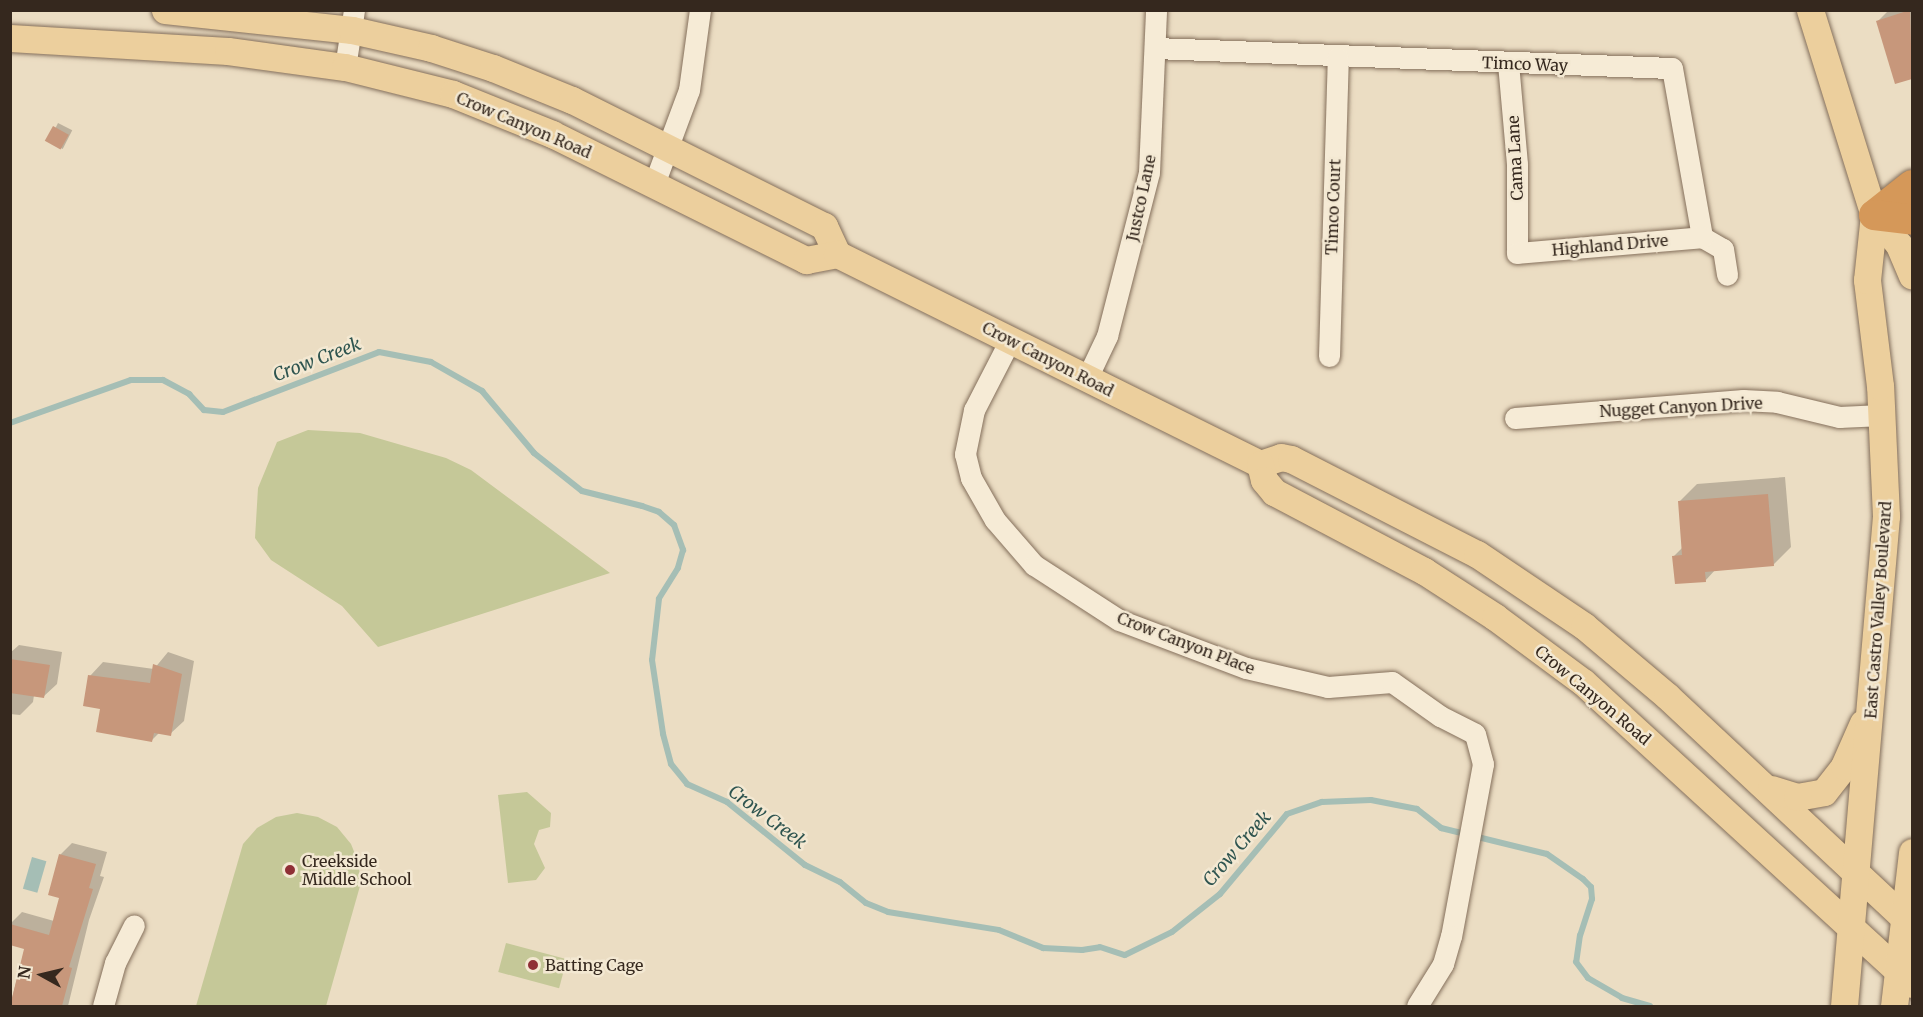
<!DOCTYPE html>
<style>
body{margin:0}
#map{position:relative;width:1923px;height:1017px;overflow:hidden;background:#ebddc3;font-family:Merriweather,serif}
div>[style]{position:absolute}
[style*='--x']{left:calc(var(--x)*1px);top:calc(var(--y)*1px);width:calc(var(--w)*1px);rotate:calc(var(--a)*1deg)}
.green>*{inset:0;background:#c5c898;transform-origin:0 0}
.water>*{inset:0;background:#a5beb5;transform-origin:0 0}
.shadow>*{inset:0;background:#0003;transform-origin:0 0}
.stream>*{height:6px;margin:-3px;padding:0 3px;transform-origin:3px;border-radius:3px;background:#a5beb5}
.building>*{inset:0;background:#c7977b;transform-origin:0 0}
.roads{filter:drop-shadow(0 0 2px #846f5b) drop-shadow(0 0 2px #846f5b)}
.minor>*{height:21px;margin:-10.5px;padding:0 10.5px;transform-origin:10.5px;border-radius:10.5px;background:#f6ebd6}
.major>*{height:27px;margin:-13.5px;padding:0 13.5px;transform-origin:13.5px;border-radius:13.5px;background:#eccf9d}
.highway>*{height:30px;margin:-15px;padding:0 15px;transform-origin:15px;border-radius:15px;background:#d59859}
.dots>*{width:16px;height:16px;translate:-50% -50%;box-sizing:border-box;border:3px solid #f3e8d2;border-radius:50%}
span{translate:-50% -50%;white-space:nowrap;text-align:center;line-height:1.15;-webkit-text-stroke:5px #f3e8d2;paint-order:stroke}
.street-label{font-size:16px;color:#35281e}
.poi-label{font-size:16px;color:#35281e}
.left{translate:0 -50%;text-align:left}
.water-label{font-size:18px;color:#2e544f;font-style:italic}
.frame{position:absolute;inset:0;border:12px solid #35281e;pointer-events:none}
.north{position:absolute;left:12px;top:945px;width:60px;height:60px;-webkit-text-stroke:4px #f3e8d2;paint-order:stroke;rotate:278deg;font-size:16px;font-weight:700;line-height:24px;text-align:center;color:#35281e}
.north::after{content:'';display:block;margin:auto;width:21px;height:27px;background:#35281e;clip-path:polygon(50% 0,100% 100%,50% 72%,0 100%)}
</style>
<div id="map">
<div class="green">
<i style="clip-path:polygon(308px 430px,360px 433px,446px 458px,471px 470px,610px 573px,378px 647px,342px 606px,271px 560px,255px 538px,258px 488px,277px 442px)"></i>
<i style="clip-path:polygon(527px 792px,551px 813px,550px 827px,539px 830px,534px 844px,545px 868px,536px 880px,508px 883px,498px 795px)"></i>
<i style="clip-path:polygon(297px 813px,318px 817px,337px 827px,351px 844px,359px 864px,360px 886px,326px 1006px,196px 1006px,243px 844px,257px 828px,276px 817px)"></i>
<i style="left:506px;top:943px;width:63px;height:30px;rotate:15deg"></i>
</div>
<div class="water">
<i style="left:32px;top:857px;width:15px;height:33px;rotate:16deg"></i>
</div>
<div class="shadow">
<i style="clip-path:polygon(1889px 10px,1912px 10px,1912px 77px,1896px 82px,1877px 22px)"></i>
<i style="left:58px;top:123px;width:16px;height:21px;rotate:27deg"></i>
<i style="clip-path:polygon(1785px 477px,1791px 547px,1773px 565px,1716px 569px,1705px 581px,1674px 556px,1683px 547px,1679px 502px,1697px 484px)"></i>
<i style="clip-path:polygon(19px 645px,62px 652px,57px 684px,43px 697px,34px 695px,33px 702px,20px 715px,10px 714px,10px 653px)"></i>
<i style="clip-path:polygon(168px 652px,194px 661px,184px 721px,170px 734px,160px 732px,152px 740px,102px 708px,90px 676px,103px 662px,154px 669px)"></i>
<i style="clip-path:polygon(72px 843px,107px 852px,100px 876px,104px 877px,89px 920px,68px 1006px,10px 1006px,25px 948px,10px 943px,10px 924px,22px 912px,54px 921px,61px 897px,60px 855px)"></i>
</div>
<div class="stream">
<i style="--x:10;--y:423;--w:128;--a:-19.6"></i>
<i style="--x:131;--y:380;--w:32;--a:0"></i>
<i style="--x:163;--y:380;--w:30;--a:28"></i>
<i style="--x:189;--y:394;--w:22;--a:47"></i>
<i style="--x:204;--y:410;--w:19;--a:6"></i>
<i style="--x:223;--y:412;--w:167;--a:-21"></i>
<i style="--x:379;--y:352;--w:53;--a:10.9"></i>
<i style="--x:431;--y:362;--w:59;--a:29.6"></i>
<i style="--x:482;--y:391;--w:81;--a:50"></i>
<i style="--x:534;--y:453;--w:61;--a:38.4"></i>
<i style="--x:582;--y:491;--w:62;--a:14"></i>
<i style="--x:642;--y:506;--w:18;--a:19"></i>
<i style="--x:659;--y:512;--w:20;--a:41"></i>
<i style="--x:674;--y:525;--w:27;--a:70"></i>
<i style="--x:683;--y:550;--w:19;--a:106"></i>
<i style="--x:678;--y:568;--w:36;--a:122"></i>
<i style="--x:659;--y:599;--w:61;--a:96.5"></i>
<i style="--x:652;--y:660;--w:75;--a:81.5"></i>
<i style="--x:663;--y:734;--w:31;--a:75"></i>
<i style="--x:671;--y:764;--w:26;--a:51"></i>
<i style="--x:687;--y:784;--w:44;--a:24.2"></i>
<i style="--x:727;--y:802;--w:100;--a:38.9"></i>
<i style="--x:805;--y:865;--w:39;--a:26"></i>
<i style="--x:840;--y:882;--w:33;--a:39"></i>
<i style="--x:866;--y:903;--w:24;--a:22"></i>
<i style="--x:888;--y:912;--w:112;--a:9.2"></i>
<i style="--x:999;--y:930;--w:48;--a:22.2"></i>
<i style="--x:1043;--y:948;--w:39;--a:3"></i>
<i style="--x:1082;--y:950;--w:18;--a:-9"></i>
<i style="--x:1100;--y:947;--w:26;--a:18"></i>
<i style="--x:1125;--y:955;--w:52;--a:-26.1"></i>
<i style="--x:1172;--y:932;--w:61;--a:-38.4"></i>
<i style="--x:1220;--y:894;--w:104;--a:-50.1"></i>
<i style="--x:1287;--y:814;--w:37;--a:-19"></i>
<i style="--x:1322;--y:802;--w:49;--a:-2.3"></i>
<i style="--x:1371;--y:800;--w:47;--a:11.1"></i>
<i style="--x:1417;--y:809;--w:31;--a:38"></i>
<i style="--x:1441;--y:828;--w:109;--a:13.8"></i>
<i style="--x:1547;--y:854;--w:44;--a:34.8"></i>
<i style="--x:1583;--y:879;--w:11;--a:45"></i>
<i style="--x:1591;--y:887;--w:12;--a:85"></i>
<i style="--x:1592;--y:899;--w:38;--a:108"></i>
<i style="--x:1580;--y:935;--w:27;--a:98"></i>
<i style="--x:1576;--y:962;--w:20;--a:53"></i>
<i style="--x:1588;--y:978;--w:39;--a:30"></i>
<i style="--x:1622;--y:998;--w:29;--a:16"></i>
</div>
<div class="building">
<i style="clip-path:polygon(1910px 10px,1912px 79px,1895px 84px,1876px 21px)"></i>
<i style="left:53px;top:126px;width:18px;height:17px;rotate:29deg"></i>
<i style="clip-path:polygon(1768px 494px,1774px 566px,1705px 572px,1706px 582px,1675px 584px,1672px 556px,1682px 555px,1678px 501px)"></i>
<i style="clip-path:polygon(10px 659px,50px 665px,44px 698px,10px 693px)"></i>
<i style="clip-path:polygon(153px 664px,182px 674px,171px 736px,154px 733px,152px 742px,96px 732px,100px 709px,83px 706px,88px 675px,150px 683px)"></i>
<i style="clip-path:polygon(59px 854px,96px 864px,89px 888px,93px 889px,69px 967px,72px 968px,62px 1006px,10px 1006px,24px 949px,10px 945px,10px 924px,49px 935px,59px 898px,48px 895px)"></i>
</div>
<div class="roads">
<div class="minor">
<i style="--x:1155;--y:48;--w:517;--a:2.22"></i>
<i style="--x:1672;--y:68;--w:172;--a:79.9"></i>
<i style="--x:1702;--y:237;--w:24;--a:30"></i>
<i style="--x:1723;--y:249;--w:26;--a:81"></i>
<i style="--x:1508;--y:63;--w:101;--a:84.9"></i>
<i style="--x:1517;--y:164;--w:89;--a:90"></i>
<i style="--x:1517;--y:253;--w:186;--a:-4.9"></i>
<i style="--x:345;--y:67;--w:58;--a:-81"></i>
<i style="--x:654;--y:184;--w:100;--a:-69.6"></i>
<i style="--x:689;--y:90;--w:81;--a:-82.2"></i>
<i style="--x:1010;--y:340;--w:79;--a:117.2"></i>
<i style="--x:974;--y:410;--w:45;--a:101.6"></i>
<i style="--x:965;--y:454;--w:25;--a:76"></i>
<i style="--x:971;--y:478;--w:48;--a:60.3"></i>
<i style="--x:995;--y:520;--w:60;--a:49.1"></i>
<i style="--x:1034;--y:565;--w:101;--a:32.9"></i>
<i style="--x:1119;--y:620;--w:136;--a:20.7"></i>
<i style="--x:1246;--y:668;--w:84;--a:13"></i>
<i style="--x:1328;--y:687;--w:64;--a:-4.5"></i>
<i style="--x:1392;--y:682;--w:59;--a:35.3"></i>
<i style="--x:1440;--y:716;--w:39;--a:27"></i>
<i style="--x:1475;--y:734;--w:31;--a:75"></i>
<i style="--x:1483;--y:764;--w:175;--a:100.5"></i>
<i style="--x:1451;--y:936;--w:29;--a:106"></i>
<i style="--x:1443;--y:964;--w:49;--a:121.8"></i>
<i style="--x:1329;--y:356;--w:298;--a:-88.3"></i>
<i style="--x:1087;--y:378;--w:47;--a:-64.5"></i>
<i style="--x:1107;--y:336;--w:169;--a:-75.6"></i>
<i style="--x:1149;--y:172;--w:162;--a:-87.5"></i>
<i style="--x:1515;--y:418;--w:229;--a:-4.5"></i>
<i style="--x:1743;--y:400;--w:34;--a:3"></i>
<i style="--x:1777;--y:402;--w:64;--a:13.6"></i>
<i style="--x:1839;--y:417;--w:43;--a:-2.7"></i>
<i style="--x:103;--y:1006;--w:45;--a:-74.4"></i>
<i style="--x:115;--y:963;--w:42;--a:-63.4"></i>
</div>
<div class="major">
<i style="--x:165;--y:10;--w:188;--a:6.1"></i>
<i style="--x:352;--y:30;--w:81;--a:12.8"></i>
<i style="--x:431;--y:48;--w:65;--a:17.9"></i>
<i style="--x:493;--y:68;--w:85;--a:22.1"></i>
<i style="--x:572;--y:100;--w:282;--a:26.6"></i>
<i style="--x:824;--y:226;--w:31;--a:65"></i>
<i style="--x:1810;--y:10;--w:215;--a:72.7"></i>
<i style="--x:1874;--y:215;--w:39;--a:50"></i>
<i style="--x:1899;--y:245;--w:33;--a:67"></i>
<i style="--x:10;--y:38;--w:218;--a:3.4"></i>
<i style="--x:228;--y:51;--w:118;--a:7.8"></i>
<i style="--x:345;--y:67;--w:111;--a:14"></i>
<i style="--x:453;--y:94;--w:107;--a:22"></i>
<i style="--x:552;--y:134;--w:284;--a:26.4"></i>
<i style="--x:806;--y:260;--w:32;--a:-11"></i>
<i style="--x:837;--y:254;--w:472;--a:26.4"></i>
<i style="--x:1260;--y:464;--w:22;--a:-18"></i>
<i style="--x:1281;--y:457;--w:10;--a:11"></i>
<i style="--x:1291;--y:459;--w:209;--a:27.1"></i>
<i style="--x:1477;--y:554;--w:129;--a:33.9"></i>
<i style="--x:1584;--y:626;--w:109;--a:40.1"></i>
<i style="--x:1667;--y:696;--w:335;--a:43.1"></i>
<i style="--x:1260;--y:464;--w:16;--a:76"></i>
<i style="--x:1264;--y:480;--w:16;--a:50"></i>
<i style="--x:1274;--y:492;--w:170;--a:27.8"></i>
<i style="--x:1424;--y:571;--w:85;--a:32.9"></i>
<i style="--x:1495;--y:617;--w:109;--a:36.5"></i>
<i style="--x:1583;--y:682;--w:447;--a:42.5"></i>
<i style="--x:1771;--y:789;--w:27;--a:17"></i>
<i style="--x:1797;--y:797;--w:27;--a:-10"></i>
<i style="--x:1824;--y:792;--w:33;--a:-52"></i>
<i style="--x:1844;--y:766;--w:47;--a:-66.2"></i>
<i style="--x:1844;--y:1006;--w:492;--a:-85.1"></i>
<i style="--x:1886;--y:516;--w:130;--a:-92.6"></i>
<i style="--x:1880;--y:386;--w:107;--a:-97"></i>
<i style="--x:1867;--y:280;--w:65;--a:-83.9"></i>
<i style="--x:1894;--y:1006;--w:155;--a:-83.3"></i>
</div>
<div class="highway">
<i style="--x:1912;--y:185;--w:48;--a:141.7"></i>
<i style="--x:1874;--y:215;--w:38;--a:7"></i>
</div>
</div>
<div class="dots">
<i style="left:290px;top:870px;background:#8f2f35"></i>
<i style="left:533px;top:965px;background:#8f2f35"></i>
</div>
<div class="street-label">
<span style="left:1525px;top:64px;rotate:2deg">Timco Way</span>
<span style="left:524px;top:125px;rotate:23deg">Crow Canyon Road</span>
<span style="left:1515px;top:158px;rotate:-93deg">Cama Lane</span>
<span style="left:1141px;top:198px;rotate:-78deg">Justco Lane</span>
<span style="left:1333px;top:207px;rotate:-88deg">Timco Court</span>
<span style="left:1610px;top:245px;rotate:-5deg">Highland Drive</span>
<span style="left:1048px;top:359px;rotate:27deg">Crow Canyon Road</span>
<span style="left:1681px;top:407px;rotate:-3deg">Nugget Canyon Drive</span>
<span style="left:1878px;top:610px;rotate:-86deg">East Castro Valley Boulevard</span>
<span style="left:1186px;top:643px;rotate:21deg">Crow Canyon Place</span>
<span style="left:1593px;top:695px;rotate:40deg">Crow Canyon Road</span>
</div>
<div class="poi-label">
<span class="left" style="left:302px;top:870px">Creekside<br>Middle School</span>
<span class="left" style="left:545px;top:965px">Batting Cage</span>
</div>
<div class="water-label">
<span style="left:317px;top:360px;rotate:-21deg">Crow Creek</span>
<span style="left:767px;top:817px;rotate:37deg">Crow Creek</span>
<span style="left:1237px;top:849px;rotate:-49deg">Crow Creek</span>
</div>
<div class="frame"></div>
<div class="north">N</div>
</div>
